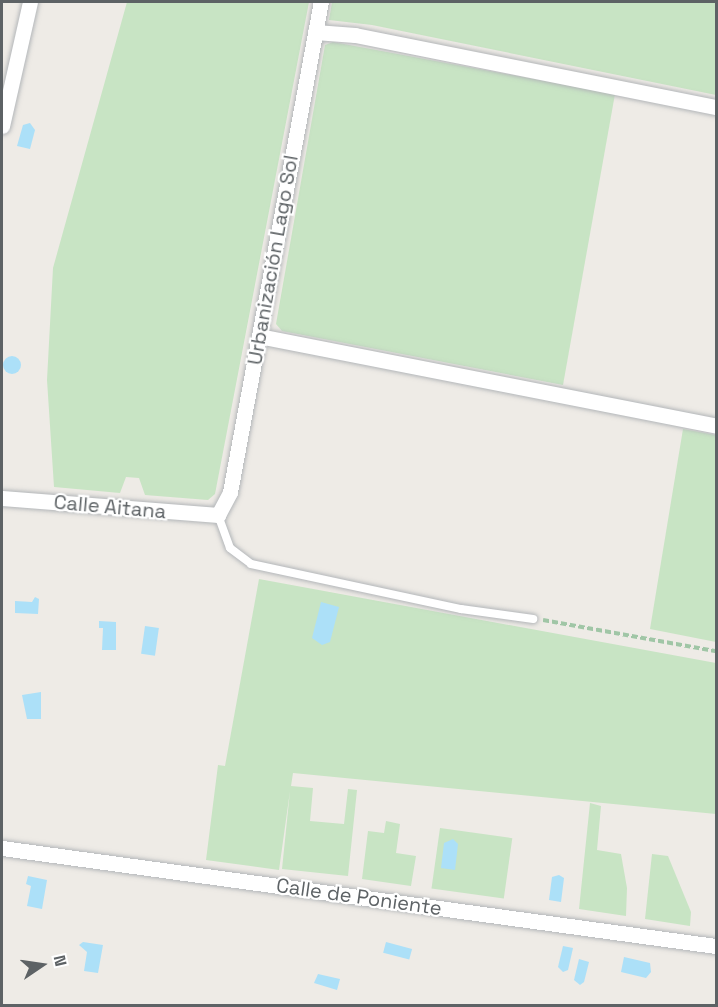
<!DOCTYPE html>
<meta charset="utf-8">
<style>
body{margin:0}
#map{position:relative;width:718px;height:1007px;overflow:hidden;background:#eeebe6;font-family:"Space Grotesk",sans-serif}
div>[style]{position:absolute}
[style*='--x']{left:calc(var(--x)*1px);top:calc(var(--y)*1px);width:calc(var(--w)*1px);rotate:calc(var(--a)*1deg)}
.green>*{inset:0;background:#c8e4c4;transform-origin:0 0}
.water>*{inset:0;background:#ace0f8;transform-origin:0 0}
.round{border-radius:50%}
.path>*{height:4px;margin-top:-2px;transform-origin:0;background:repeating-linear-gradient(90deg,#a0c6a6 0 6px,transparent 0 9px)}
.roads{filter:drop-shadow(0 0 2px #b3b6b9) drop-shadow(0 0 2px #b3b6b9)}
.lane>*{height:8px;margin:-4px;padding:0 4px;transform-origin:4px;border-radius:4px;background:#fff}
.street>*{height:15px;margin:-7.5px;padding:0 7.5px;transform-origin:7.5px;border-radius:7.5px;background:#fff}
span{translate:-50% -50%;white-space:nowrap;text-align:center;line-height:1.15;-webkit-text-stroke:4.5px #fff;paint-order:stroke}
.street-label{font-size:20px;color:#5d6265}
.frame{position:absolute;inset:0;border:3px solid #5d6265;pointer-events:none}
.north{position:absolute;left:12px;top:935px;width:60px;height:60px;-webkit-text-stroke:4px #fff;paint-order:stroke;rotate:77deg;font-size:16px;font-weight:700;line-height:24px;text-align:center;color:#5d6265}
.north::after{content:'';display:block;margin:auto;width:21px;height:27px;background:#5d6265;clip-path:polygon(50% 0,100% 100%,50% 72%,0 100%)}
</style>
<div id="map">
<div class="green">
<i style="clip-path:polygon(127px 2px,309px 2px,215px 494px,208px 500px,145px 495px,139px 478px,126px 477px,120px 493px,54px 487px,47px 380px,53px 268px)"></i>
<i style="clip-path:polygon(332px 2px,716px 2px,716px 95px,372px 25px,329px 20px)"></i>
<i style="clip-path:polygon(333px 42px,615px 94px,563px 385px,282px 331px,276px 324px,325px 45px)"></i>
<i style="clip-path:polygon(683px 429px,716px 435px,716px 642px,650px 629px)"></i>
<i style="clip-path:polygon(259px 579px,716px 663px,716px 814px,293px 773px,291px 786px,313px 788px,310px 821px,344px 824px,348px 789px,357px 790px,348px 876px,282px 869px,290px 791px,279px 870px,206px 860px,218px 765px,225px 766px)"></i>
<i style="clip-path:polygon(590px 803px,601px 806px,597px 850px,621px 854px,627px 888px,626px 916px,579px 909px)"></i>
<i style="clip-path:polygon(386px 821px,400px 824px,396px 853px,416px 856px,411px 886px,362px 879px,368px 831px,384px 833px)"></i>
<i style="left:440px;top:828px;width:73px;height:61px;rotate:8deg"></i>
<i style="clip-path:polygon(652px 854px,668px 856px,691px 912px,690px 926px,645px 919px)"></i>
</div>
<div class="water">
<i style="clip-path:polygon(30px 123px,35px 130px,30px 149px,17px 146px,23px 125px)"></i>
<i class="round" style="left:3px;top:356px;width:18px;height:18px"></i>
<i style="clip-path:polygon(35px 597px,39px 599px,38px 614px,15px 613px,15px 601px,32px 602px)"></i>
<i style="clip-path:polygon(321px 602px,339px 607px,330px 642px,322px 645px,312px 638px)"></i>
<i style="clip-path:polygon(99px 621px,116px 622px,116px 650px,102px 650px,103px 628px,99px 628px)"></i>
<i style="left:145px;top:626px;width:14px;height:28px;rotate:8deg"></i>
<i style="clip-path:polygon(41px 692px,41px 719px,27px 719px,22px 695px)"></i>
<i style="clip-path:polygon(453px 839px,458px 844px,455px 870px,441px 868px,444px 843px)"></i>
<i style="clip-path:polygon(559px 875px,564px 878px,561px 902px,549px 900px,552px 877px)"></i>
<i style="clip-path:polygon(28px 876px,47px 880px,42px 909px,27px 906px,31px 886px,26px 884px)"></i>
<i style="clip-path:polygon(83px 942px,103px 945px,98px 973px,84px 971px,87px 952px,79px 945px)"></i>
<i style="left:386px;top:942px;width:27px;height:11px;rotate:15deg"></i>
<i style="clip-path:polygon(563px 946px,573px 948px,568px 970px,563px 972px,558px 967px)"></i>
<i style="clip-path:polygon(624px 957px,650px 963px,651px 972px,646px 978px,621px 972px)"></i>
<i style="clip-path:polygon(579px 959px,589px 962px,584px 982px,580px 985px,574px 980px)"></i>
<i style="clip-path:polygon(318px 974px,340px 979px,337px 990px,314px 983px)"></i>
</div>
<div class="path">
<i style="--x:543;--y:620;--w:176;--a:10.2"></i>
</div>
<div class="roads">
<div class="lane">
<i style="--x:218;--y:515;--w:35;--a:70"></i>
<i style="--x:230;--y:548;--w:26;--a:37"></i>
<i style="--x:251;--y:564;--w:215;--a:12.1"></i>
<i style="--x:461;--y:609;--w:73;--a:7.9"></i>
</div>
<div class="street">
<i style="--x:315;--y:32;--w:40;--a:4.3"></i>
<i style="--x:355;--y:35;--w:368;--a:11.3"></i>
<i style="--x:2;--y:126;--w:127;--a:-77.3"></i>
<i style="--x:259;--y:336;--w:466;--a:11.1"></i>
<i style="--x:2;--y:498;--w:217;--a:4.5"></i>
<i style="--x:218;--y:515;--w:26;--a:-62"></i>
<i style="--x:230;--y:492;--w:498;--a:-79.5"></i>
<i style="--x:2;--y:848;--w:721;--a:7.82"></i>
</div>
</div>
<div class="street-label">
<span style="left:273px;top:260px;rotate:-80deg">Urbanización Lago Sol</span>
<span style="left:110px;top:507px;rotate:5deg">Calle Aitana</span>
<span style="left:359px;top:897px;rotate:8deg">Calle de Poniente</span>
</div>
<div class="frame"></div>
<div class="north">N</div>
</div>
